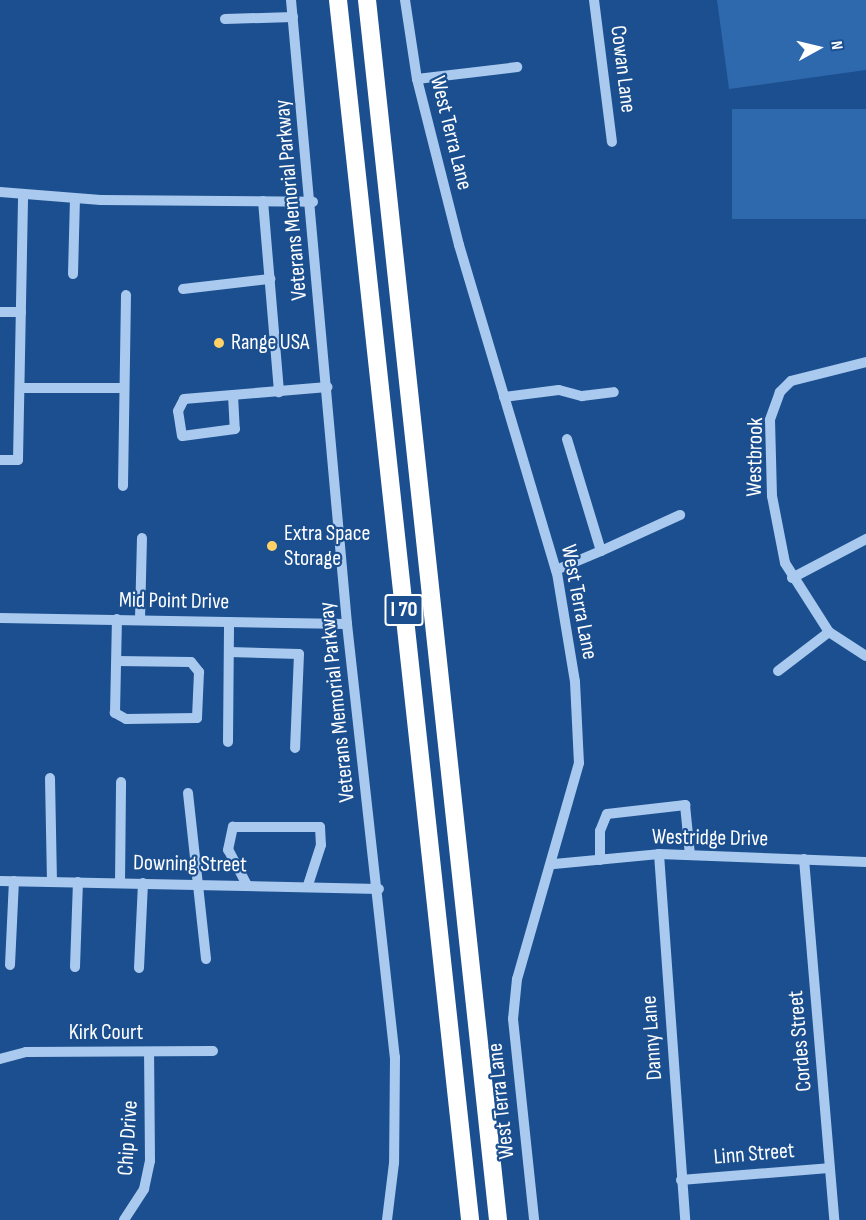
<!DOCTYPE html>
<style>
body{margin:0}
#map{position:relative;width:866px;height:1220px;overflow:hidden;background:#1b4f8f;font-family:"Sofia Sans Condensed",sans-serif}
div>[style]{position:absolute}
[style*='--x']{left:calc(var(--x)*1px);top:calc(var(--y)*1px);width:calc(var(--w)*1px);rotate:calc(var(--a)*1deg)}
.green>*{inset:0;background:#2e69ad;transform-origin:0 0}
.minor>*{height:10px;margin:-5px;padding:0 5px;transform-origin:5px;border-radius:5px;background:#a9c9ee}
.highway>*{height:18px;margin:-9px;padding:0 9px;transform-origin:9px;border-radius:9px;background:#fff}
.dots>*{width:16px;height:16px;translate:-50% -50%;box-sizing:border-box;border:3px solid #1b4f8f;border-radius:50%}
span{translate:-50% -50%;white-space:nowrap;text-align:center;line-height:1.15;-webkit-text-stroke:4.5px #1b4f8f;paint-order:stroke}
.shield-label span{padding:2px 4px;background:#1b4f8f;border:2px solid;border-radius:4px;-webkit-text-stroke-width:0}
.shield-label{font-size:21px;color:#fff;font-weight:700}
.street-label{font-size:22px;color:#fff}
.poi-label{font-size:22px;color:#fff}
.left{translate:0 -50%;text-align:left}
.north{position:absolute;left:788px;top:18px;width:60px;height:60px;-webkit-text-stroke:4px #1b4f8f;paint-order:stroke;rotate:82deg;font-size:16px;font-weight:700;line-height:24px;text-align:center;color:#fff}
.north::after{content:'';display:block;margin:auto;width:21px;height:27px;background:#fff;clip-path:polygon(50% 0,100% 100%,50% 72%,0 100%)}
</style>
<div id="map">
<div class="green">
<i style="clip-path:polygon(717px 0,866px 0,866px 70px,729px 89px)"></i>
<i style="left:866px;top:109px;width:110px;height:134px;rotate:90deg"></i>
</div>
<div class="minor">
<i style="--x:291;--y:0;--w:627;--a:84.87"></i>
<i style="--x:347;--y:624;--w:436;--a:83.7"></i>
<i style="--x:395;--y:1057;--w:106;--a:90.5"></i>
<i style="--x:394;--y:1163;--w:57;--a:97"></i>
<i style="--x:405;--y:0;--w:80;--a:81.4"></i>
<i style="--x:417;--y:79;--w:171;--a:75.8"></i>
<i style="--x:459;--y:245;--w:342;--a:73.4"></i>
<i style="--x:557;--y:573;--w:110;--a:80.6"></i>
<i style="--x:575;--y:682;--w:81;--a:87.2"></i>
<i style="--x:579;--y:763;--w:225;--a:106"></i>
<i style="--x:517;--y:979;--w:40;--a:95.7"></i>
<i style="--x:513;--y:1019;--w:202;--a:84"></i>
<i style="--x:594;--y:0;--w:143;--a:82.8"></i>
<i style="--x:225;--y:19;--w:68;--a:-1.7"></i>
<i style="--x:417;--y:79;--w:101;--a:-6.8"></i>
<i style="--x:0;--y:192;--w:101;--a:4.5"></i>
<i style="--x:101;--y:200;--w:212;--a:0.5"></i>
<i style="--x:263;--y:201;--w:192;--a:85.2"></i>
<i style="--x:73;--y:274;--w:75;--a:-88.5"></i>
<i style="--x:183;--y:289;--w:88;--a:-6.6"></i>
<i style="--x:0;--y:312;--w:21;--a:0"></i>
<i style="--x:866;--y:362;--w:77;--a:165.8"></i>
<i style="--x:791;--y:381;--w:16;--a:135"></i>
<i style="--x:780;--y:392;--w:30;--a:110"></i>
<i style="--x:770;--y:420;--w:76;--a:88.5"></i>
<i style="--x:772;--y:496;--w:68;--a:79"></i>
<i style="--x:785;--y:563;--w:82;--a:57.5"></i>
<i style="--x:829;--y:632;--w:44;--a:33"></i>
<i style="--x:20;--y:388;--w:104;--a:0"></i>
<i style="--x:233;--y:395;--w:34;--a:87"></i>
<i style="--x:235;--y:429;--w:53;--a:172.5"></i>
<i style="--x:182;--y:436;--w:25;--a:-99"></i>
<i style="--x:178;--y:411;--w:13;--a:-63"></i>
<i style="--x:184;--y:399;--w:144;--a:-4.8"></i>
<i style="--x:504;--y:397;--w:55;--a:-7.3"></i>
<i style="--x:559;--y:390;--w:24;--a:15"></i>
<i style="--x:582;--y:396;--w:32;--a:-7"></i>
<i style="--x:0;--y:460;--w:18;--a:0"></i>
<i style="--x:18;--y:460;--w:264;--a:-88.9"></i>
<i style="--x:123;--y:486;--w:191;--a:-89.1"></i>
<i style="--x:601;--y:551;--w:87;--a:-24.5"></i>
<i style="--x:556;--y:570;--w:49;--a:-22.9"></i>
<i style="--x:601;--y:551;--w:117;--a:-106.9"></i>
<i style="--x:792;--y:578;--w:84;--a:-27.8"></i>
<i style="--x:0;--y:618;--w:347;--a:1"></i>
<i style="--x:140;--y:619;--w:81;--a:-88.6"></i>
<i style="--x:229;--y:652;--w:70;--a:1.6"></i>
<i style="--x:299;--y:654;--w:94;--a:92.4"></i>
<i style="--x:117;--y:661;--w:74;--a:0.8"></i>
<i style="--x:191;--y:662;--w:13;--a:51"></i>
<i style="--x:199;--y:672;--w:46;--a:92.5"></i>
<i style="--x:197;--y:718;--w:71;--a:179.2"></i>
<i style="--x:126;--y:719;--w:13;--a:-151"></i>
<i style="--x:115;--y:713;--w:94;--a:-88.8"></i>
<i style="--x:778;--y:671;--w:64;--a:-37.4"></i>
<i style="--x:228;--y:742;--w:120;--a:-89.5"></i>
<i style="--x:50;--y:778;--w:103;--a:88.9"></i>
<i style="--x:188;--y:793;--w:167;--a:83.8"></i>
<i style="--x:659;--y:854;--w:367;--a:85.9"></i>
<i style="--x:804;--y:859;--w:362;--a:85.2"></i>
<i style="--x:600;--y:860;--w:29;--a:-90"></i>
<i style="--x:600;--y:831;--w:18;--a:-68"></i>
<i style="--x:607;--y:814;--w:79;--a:-6.6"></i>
<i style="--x:685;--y:805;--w:50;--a:84.3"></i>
<i style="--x:554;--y:864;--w:105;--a:-5.4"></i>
<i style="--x:659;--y:854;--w:207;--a:2.2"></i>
<i style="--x:0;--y:881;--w:379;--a:1.2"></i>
<i style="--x:120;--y:883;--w:101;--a:-89.4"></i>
<i style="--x:247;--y:885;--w:40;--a:-118"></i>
<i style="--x:228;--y:850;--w:24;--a:-78"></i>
<i style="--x:233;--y:827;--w:87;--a:0"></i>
<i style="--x:320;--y:827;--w:18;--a:87"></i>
<i style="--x:321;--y:845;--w:42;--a:108"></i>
<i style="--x:10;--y:965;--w:84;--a:-87.3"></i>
<i style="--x:75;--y:967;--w:85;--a:-88"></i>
<i style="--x:139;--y:968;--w:85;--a:-87.3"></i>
<i style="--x:0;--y:1059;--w:27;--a:-15"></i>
<i style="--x:26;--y:1052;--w:187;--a:-0.3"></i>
<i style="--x:681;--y:1180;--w:148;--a:-4.6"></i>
<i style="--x:124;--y:1220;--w:37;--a:-57"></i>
<i style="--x:144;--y:1189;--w:29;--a:-78"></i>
<i style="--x:150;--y:1161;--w:108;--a:-90.5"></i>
</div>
<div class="highway">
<i style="--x:338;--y:0;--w:1227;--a:83.82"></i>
<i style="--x:367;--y:0;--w:1227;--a:83.87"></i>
</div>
<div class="dots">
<i style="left:219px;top:343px;background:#ffd166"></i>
<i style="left:272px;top:546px;background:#ffd166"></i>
</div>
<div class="shield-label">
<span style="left:404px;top:610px">I 70</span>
</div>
<div class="street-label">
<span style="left:623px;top:69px;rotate:83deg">Cowan Lane</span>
<span style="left:451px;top:133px;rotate:76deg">West Terra Lane</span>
<span style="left:291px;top:200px;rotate:-95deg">Veterans Memorial Parkway</span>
<span style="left:755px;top:457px;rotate:-89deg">Westbrook</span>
<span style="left:174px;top:601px;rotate:1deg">Mid Point Drive</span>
<span style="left:579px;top:602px;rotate:79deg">West Terra Lane</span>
<span style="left:337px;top:702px;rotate:-96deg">Veterans Memorial Parkway</span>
<span style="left:710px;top:838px;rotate:1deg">Westridge Drive</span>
<span style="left:190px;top:864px;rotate:1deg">Downing Street</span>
<span style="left:106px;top:1033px">Kirk Court</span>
<span style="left:652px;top:1038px;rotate:-94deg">Danny Lane</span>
<span style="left:800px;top:1041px;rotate:-95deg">Cordes Street</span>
<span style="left:501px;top:1101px;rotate:-96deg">West Terra Lane</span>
<span style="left:128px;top:1138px;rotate:-86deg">Chip Drive</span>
<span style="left:754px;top:1154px;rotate:-5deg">Linn Street</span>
</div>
<div class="poi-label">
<span class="left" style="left:231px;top:343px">Range USA</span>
<span class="left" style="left:284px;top:546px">Extra Space<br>Storage</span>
</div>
<div class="north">N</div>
</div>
